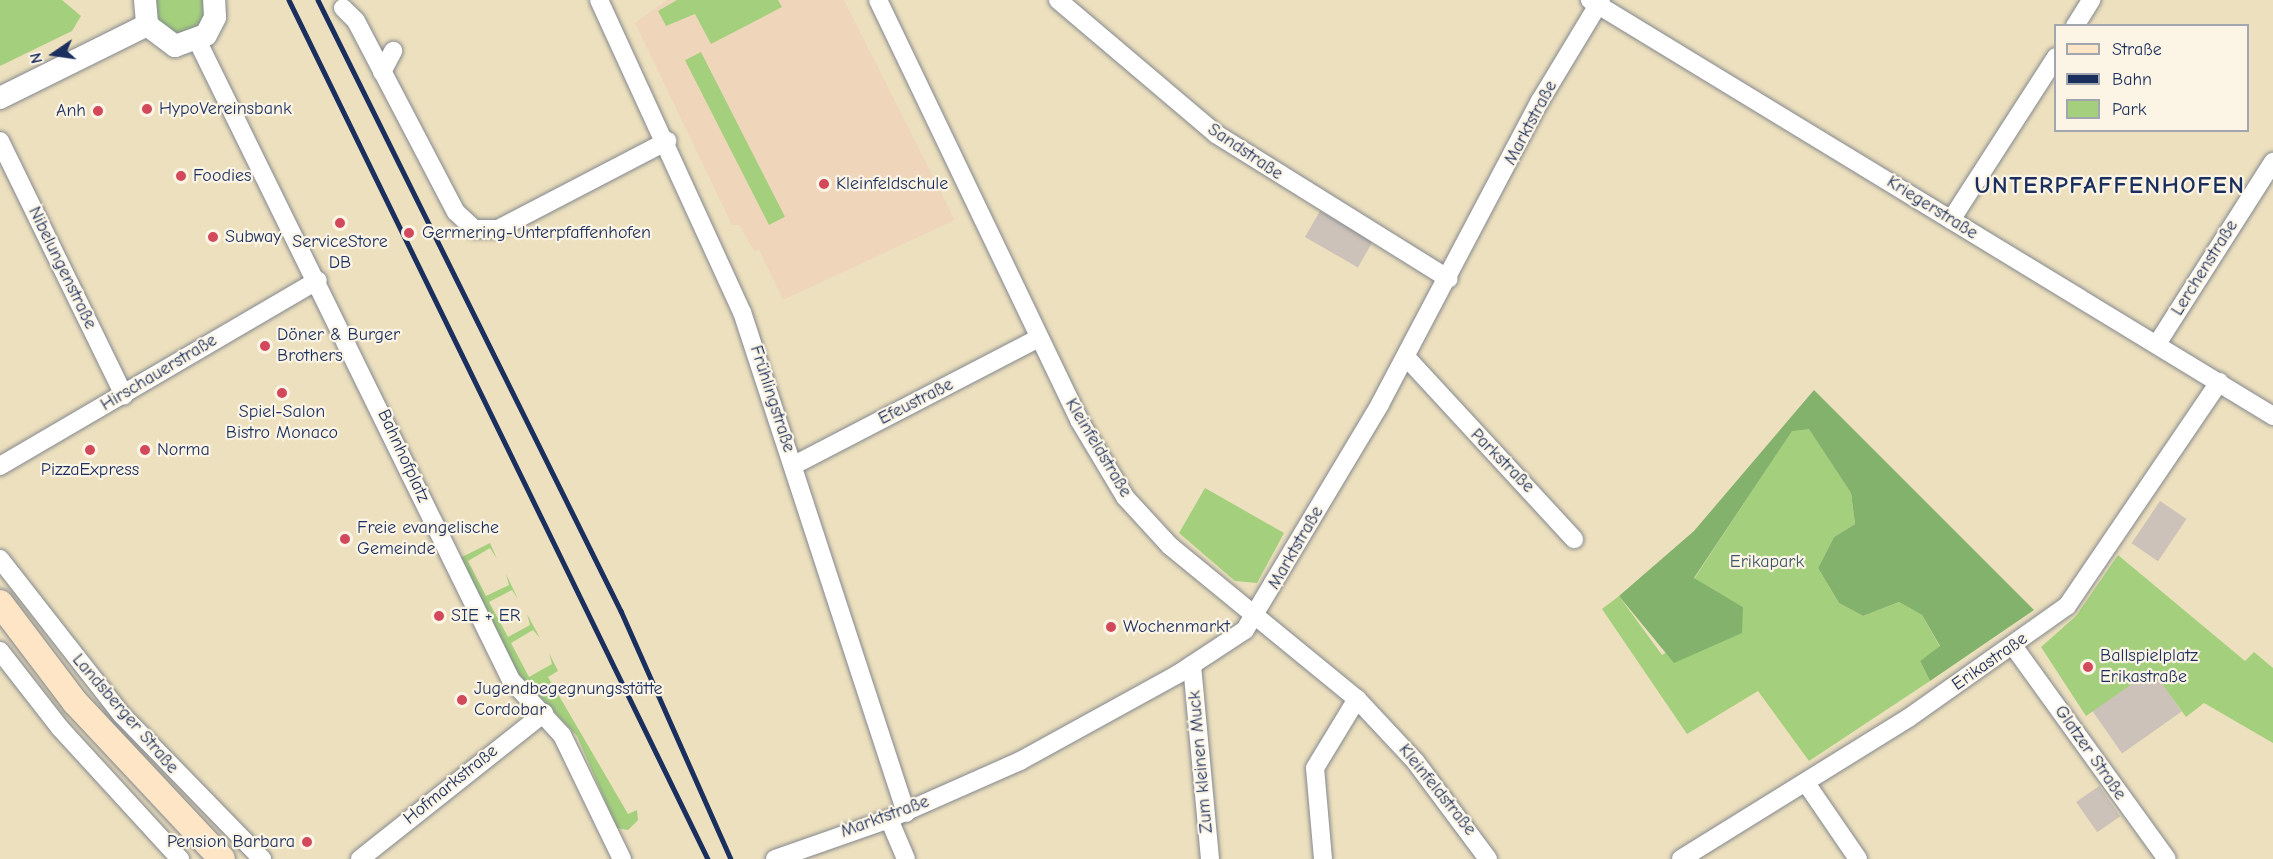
<!DOCTYPE html>
<meta charset="utf-8">
<style>
body{margin:0}
#map{position:relative;width:2273px;height:859px;overflow:hidden;background:#ede0be;font-family:"Comic Neue",sans-serif}
div>[style]{position:absolute}
[style*='--x']{left:calc(var(--x)*1px);top:calc(var(--y)*1px);width:calc(var(--w)*1px);rotate:calc(var(--a)*1deg)}
.built>*{inset:0;background:#efd6bb}
.industrial>*{inset:0;background:#cdc2b9;transform-origin:0 0}
.green>*{inset:0;background:#a4d07d;transform-origin:0 0}
.forest>*{inset:0;background:#83b26c}
.roads{filter:drop-shadow(0 0 2px #84888e) drop-shadow(0 0 2px #84888e)}
.minor>*{height:18px;margin:-9px;padding:0 9px;transform-origin:9px;border-radius:9px;background:#fff}
.tertiary>*{height:22px;margin:-11px;padding:0 11px;transform-origin:11px;border-radius:11px;background:#fff}
.secondary>*{height:26px;margin:-13px;padding:0 13px;transform-origin:13px;border-radius:13px;background:#fde5c5}
.rail>*{height:4.5px;margin:-2.25px;padding:0 2.25px;transform-origin:2.25px;border-radius:2.25px;background:#1b2f5e}
.dots>*{width:16px;height:16px;translate:-50% -50%;box-sizing:border-box;border:3px solid #fcf5e5;border-radius:50%}
span{translate:-50% -50%;white-space:nowrap;text-align:center;line-height:1.15;-webkit-text-stroke:4.5px #fcf5e5;paint-order:stroke}
.poi-label{font-size:18px;color:#1b2f5e}
.left{translate:0 -50%;text-align:left}
.right{translate:-100% -50%;text-align:right}
.street-label{font-size:18px;color:#1b2f5e}
.park-label{font-size:18px;color:#3d5766}
.district-label{font-size:24px;color:#1b2f5e;font-weight:700;letter-spacing:1.5px}
.legend{position:absolute;left:2054px;top:24px;width:195px;height:108px;box-sizing:border-box;background:#fcf5e5;border:2px solid #a2a6af;margin:0;padding:8px 10px;list-style:none;font-size:18px;color:#1b2f5e}
.legend li{display:flex;align-items:center;gap:12px;height:30px}
.legend b{width:30px;border:2px solid #a2a6af}
.north{position:absolute;left:24px;top:24px;width:60px;height:60px;-webkit-text-stroke:4px #fcf5e5;paint-order:stroke;rotate:257deg;font-size:16px;font-weight:700;line-height:24px;text-align:center;color:#1b2f5e}
.north::after{content:'';display:block;margin:auto;width:21px;height:27px;background:#1b2f5e;clip-path:polygon(50% 0,100% 100%,50% 72%,0 100%)}
</style>
<div id="map">
<div class="built">
<i style="clip-path:polygon(667px 0,844px 0,955px 220px,783px 300px,759px 250px,754px 251px,739px 225px,732px 225px,635px 23px)"></i>
</div>
<div class="industrial">
<i style="left:1320px;top:211px;width:61px;height:30px;rotate:30deg"></i>
<i style="left:2160px;top:501px;width:32px;height:51px;rotate:34deg"></i>
<i style="left:2152px;top:669px;width:52px;height:73px;rotate:55deg"></i>
<i style="left:2099px;top:786px;width:37px;height:28px;rotate:55deg"></i>
</div>
<div class="green">
<i style="clip-path:polygon(0 0,62px 0,81px 16px,72px 31px,0 66px)"></i>
<i style="clip-path:polygon(152px 0,205px 0,206px 19px,190px 35px,161px 32px)"></i>
<i style="clip-path:polygon(677px 0,778px 0,782px 7px,711px 44px,695px 14px,666px 26px,658px 11px)"></i>
<i style="left:701px;top:52px;width:185px;height:18px;rotate:63deg"></i>
<i style="clip-path:polygon(1809px 428px,1851px 493px,1855px 524px,1834px 537px,1818px 568px,1839px 603px,1863px 616px,1899px 602px,1922px 615px,1940px 647px,1920px 661px,1930px 681px,1809px 761px,1758px 691px,1687px 734px,1602px 609px,1619px 596px,1662px 655px,1743px 607px,1694px 579px,1792px 430px)"></i>
<i style="clip-path:polygon(1205px 488px,1284px 533px,1257px 583px,1235px 581px,1179px 533px)"></i>
<i style="clip-path:polygon(490px 543px,497px 559px,490px 548px,468px 561px,486px 596px,509px 585px,506px 574px,518px 599px,512px 590px,489px 602px,508px 637px,530px 625px,527px 614px,540px 638px,533px 630px,511px 643px,529px 677px,552px 664px,549px 653px,558px 671px,548px 677px,628px 814px,637px 810px,638px 820px,628px 830px,617px 828px,577px 736px,513px 668px,458px 559px)"></i>
<i style="clip-path:polygon(2118px 555px,2245px 661px,2254px 652px,2273px 668px,2273px 743px,2204px 703px,2186px 717px,2152px 670px,2086px 716px,2041px 647px,2076px 616px)"></i>
</div>
<div class="forest">
<i style="clip-path:polygon(1814px 390px,2034px 610px,1930px 681px,1920px 661px,1940px 646px,1922px 615px,1899px 602px,1863px 616px,1839px 603px,1818px 568px,1834px 537px,1855px 524px,1851px 493px,1809px 429px,1792px 431px,1694px 578px,1743px 607px,1742px 633px,1674px 663px,1619px 596px,1694px 531px)"></i>
</div>
<div class="roads">
<div class="minor">
<i style="--x:599;--y:0;--w:343;--a:65.4"></i>
<i style="--x:742;--y:312;--w:527;--a:71.87"></i>
<i style="--x:878;--y:0;--w:466;--a:64.4"></i>
<i style="--x:1079;--y:420;--w:90;--a:59.1"></i>
<i style="--x:1125;--y:497;--w:67;--a:47.4"></i>
<i style="--x:1170;--y:546;--w:242;--a:39.3"></i>
<i style="--x:1357;--y:699;--w:85;--a:46.9"></i>
<i style="--x:1415;--y:761;--w:122;--a:53.3"></i>
<i style="--x:1058;--y:0;--w:207;--a:40.3"></i>
<i style="--x:1216;--y:134;--w:274;--a:31.9"></i>
<i style="--x:1590;--y:0;--w:800;--a:31.34"></i>
<i style="--x:343;--y:8;--w:18;--a:45"></i>
<i style="--x:356;--y:21;--w:216;--a:62.4"></i>
<i style="--x:456;--y:212;--w:25;--a:43"></i>
<i style="--x:474;--y:229;--w:24;--a:0"></i>
<i style="--x:498;--y:229;--w:191;--a:-27.5"></i>
<i style="--x:2075;--y:26;--w:31;--a:-58"></i>
<i style="--x:198;--y:42;--w:711;--a:63.87"></i>
<i style="--x:511;--y:680;--w:75;--a:47.2"></i>
<i style="--x:562;--y:735;--w:138;--a:64.2"></i>
<i style="--x:382;--y:72;--w:24;--a:-62"></i>
<i style="--x:0;--y:141;--w:283;--a:64"></i>
<i style="--x:1951;--y:220;--w:194;--a:-57.2"></i>
<i style="--x:2157;--y:344;--w:216;--a:-57.5"></i>
<i style="--x:1406;--y:357;--w:248;--a:47.3"></i>
<i style="--x:794;--y:465;--w:276;--a:-27.4"></i>
<i style="--x:0;--y:466;--w:368;--a:-30.3"></i>
<i style="--x:0;--y:559;--w:198;--a:52"></i>
<i style="--x:122;--y:715;--w:201;--a:45.8"></i>
<i style="--x:2014;--y:647;--w:261;--a:54.2"></i>
<i style="--x:0;--y:651;--w:98;--a:52.1"></i>
<i style="--x:60;--y:728;--w:178;--a:47.5"></i>
<i style="--x:1192;--y:665;--w:195;--a:84.7"></i>
<i style="--x:1806;--y:783;--w:92;--a:55.6"></i>
<i style="--x:889;--y:819;--w:43;--a:67"></i>
<i style="--x:360;--y:859;--w:235;--a:-38.4"></i>
<i style="--x:775;--y:859;--w:121;--a:-19.3"></i>
<i style="--x:889;--y:819;--w:143;--a:-23.9"></i>
<i style="--x:1020;--y:761;--w:180;--a:-28.8"></i>
<i style="--x:1178;--y:674;--w:80;--a:-33.3"></i>
<i style="--x:1245;--y:630;--w:263;--a:-59.1"></i>
<i style="--x:1380;--y:404;--w:343;--a:-62.2"></i>
<i style="--x:1540;--y:101;--w:118;--a:-58.9"></i>
<i style="--x:1323;--y:859;--w:91;--a:-95"></i>
<i style="--x:1315;--y:768;--w:81;--a:-58.7"></i>
<i style="--x:1681;--y:859;--w:269;--a:-31.8"></i>
<i style="--x:1910;--y:717;--w:192;--a:-35.3"></i>
<i style="--x:2067;--y:606;--w:271;--a:-55.8"></i>
</div>
<div class="tertiary">
<i style="--x:145;--y:0;--w:25;--a:85"></i>
<i style="--x:147;--y:25;--w:35;--a:37"></i>
<i style="--x:175;--y:46;--w:33;--a:-20"></i>
<i style="--x:206;--y:35;--w:20;--a:-63"></i>
<i style="--x:215;--y:17;--w:17;--a:-93"></i>
<i style="--x:0;--y:98;--w:164;--a:-26.4"></i>
</div>
<div class="secondary">
<i style="--x:0;--y:603;--w:124;--a:52.9"></i>
<i style="--x:75;--y:702;--w:215;--a:46.9"></i>
</div>
</div>
<div class="rail">
<i style="--x:289;--y:0;--w:956;--a:64"></i>
<i style="--x:318;--y:0;--w:682;--a:63.62"></i>
<i style="--x:621;--y:611;--w:271;--a:66.1"></i>
</div>
<div class="dots">
<i style="left:147px;top:109px;background:#d1495b"></i>
<i style="left:98px;top:111px;background:#d1495b"></i>
<i style="left:181px;top:176px;background:#d1495b"></i>
<i style="left:824px;top:184px;background:#d1495b"></i>
<i style="left:340px;top:223px;background:#d1495b"></i>
<i style="left:409px;top:233px;background:#d1495b"></i>
<i style="left:213px;top:237px;background:#d1495b"></i>
<i style="left:265px;top:346px;background:#d1495b"></i>
<i style="left:282px;top:393px;background:#d1495b"></i>
<i style="left:90px;top:450px;background:#d1495b"></i>
<i style="left:145px;top:450px;background:#d1495b"></i>
<i style="left:345px;top:539px;background:#d1495b"></i>
<i style="left:439px;top:616px;background:#d1495b"></i>
<i style="left:1111px;top:627px;background:#d1495b"></i>
<i style="left:2088px;top:667px;background:#d1495b"></i>
<i style="left:462px;top:700px;background:#d1495b"></i>
<i style="left:307px;top:842px;background:#d1495b"></i>
</div>
<div class="poi-label">
<span class="left" style="left:159px;top:109px">HypoVereinsbank</span>
<span class="right" style="left:86px;top:111px">Anh</span>
<span class="left" style="left:193px;top:176px">Foodies</span>
<span class="left" style="left:836px;top:184px">Kleinfeldschule</span>
<span class="left" style="left:422px;top:233px">Germering-Unterpfaffenhofen</span>
<span class="left" style="left:225px;top:237px">Subway</span>
<span style="left:340px;top:253px">ServiceStore<br>DB</span>
<span class="left" style="left:277px;top:346px">Döner &amp; Burger<br>Brothers</span>
<span style="left:282px;top:423px">Spiel-Salon<br>Bistro Monaco</span>
<span class="left" style="left:157px;top:450px">Norma</span>
<span style="left:90px;top:470px">PizzaExpress</span>
<span class="left" style="left:357px;top:539px">Freie evangelische<br>Gemeinde</span>
<span class="left" style="left:451px;top:616px">SIE + ER</span>
<span class="left" style="left:1123px;top:627px">Wochenmarkt</span>
<span class="left" style="left:2100px;top:667px">Ballspielplatz<br>Erikastraße</span>
<span class="left" style="left:474px;top:700px">Jugendbegegnungsstätte<br>Cordobar</span>
<span class="right" style="left:295px;top:842px">Pension Barbara</span>
</div>
<div class="street-label">
<span style="left:1531px;top:123px;rotate:-62deg">Marktstraße</span>
<span style="left:1245px;top:152px;rotate:34deg">Sandstraße</span>
<span style="left:1932px;top:208px;rotate:32deg">Kriegerstraße</span>
<span style="left:62px;top:268px;rotate:64deg">Nibelungenstraße</span>
<span style="left:2205px;top:268px;rotate:-58deg">Lerchenstraße</span>
<span style="left:159px;top:373px;rotate:-31deg">Hirschauerstraße</span>
<span style="left:772px;top:399px;rotate:72deg">Frühlingstraße</span>
<span style="left:916px;top:402px;rotate:-27deg">Efeustraße</span>
<span style="left:1098px;top:448px;rotate:59deg">Kleinfeldstraße</span>
<span style="left:403px;top:456px;rotate:65deg">Bahnhofplatz</span>
<span style="left:1502px;top:461px;rotate:45deg">Parkstraße</span>
<span style="left:1296px;top:548px;rotate:-60deg">Marktstraße</span>
<span style="left:1990px;top:662px;rotate:-35deg">Erikastraße</span>
<span style="left:125px;top:714px;rotate:49deg">Landsberger Straße</span>
<span style="left:2090px;top:753px;rotate:55deg">Glatzer Straße</span>
<span style="left:1201px;top:762px;rotate:-95deg">Zum kleinen Muck</span>
<span style="left:451px;top:785px;rotate:-39deg">Hofmarkstraße</span>
<span style="left:1437px;top:790px;rotate:51deg">Kleinfeldstraße</span>
<span style="left:885px;top:817px;rotate:-20deg">Marktstraße</span>
</div>
<div class="park-label">
<span style="left:1767px;top:562px">Erikapark</span>
</div>
<div class="district-label">
<span style="left:2110px;top:186px">UNTERPFAFFENHOFEN</span>
</div>
<ul class="legend">
<li><b style="height:8px;background:#fde5c5"></b>Straße</li>
<li><b style="height:8px;background:#1b2f5e"></b>Bahn</li>
<li><b style="height:16px;background:#a4d07d"></b>Park</li>
</ul>
<div class="north">N</div>
</div>
